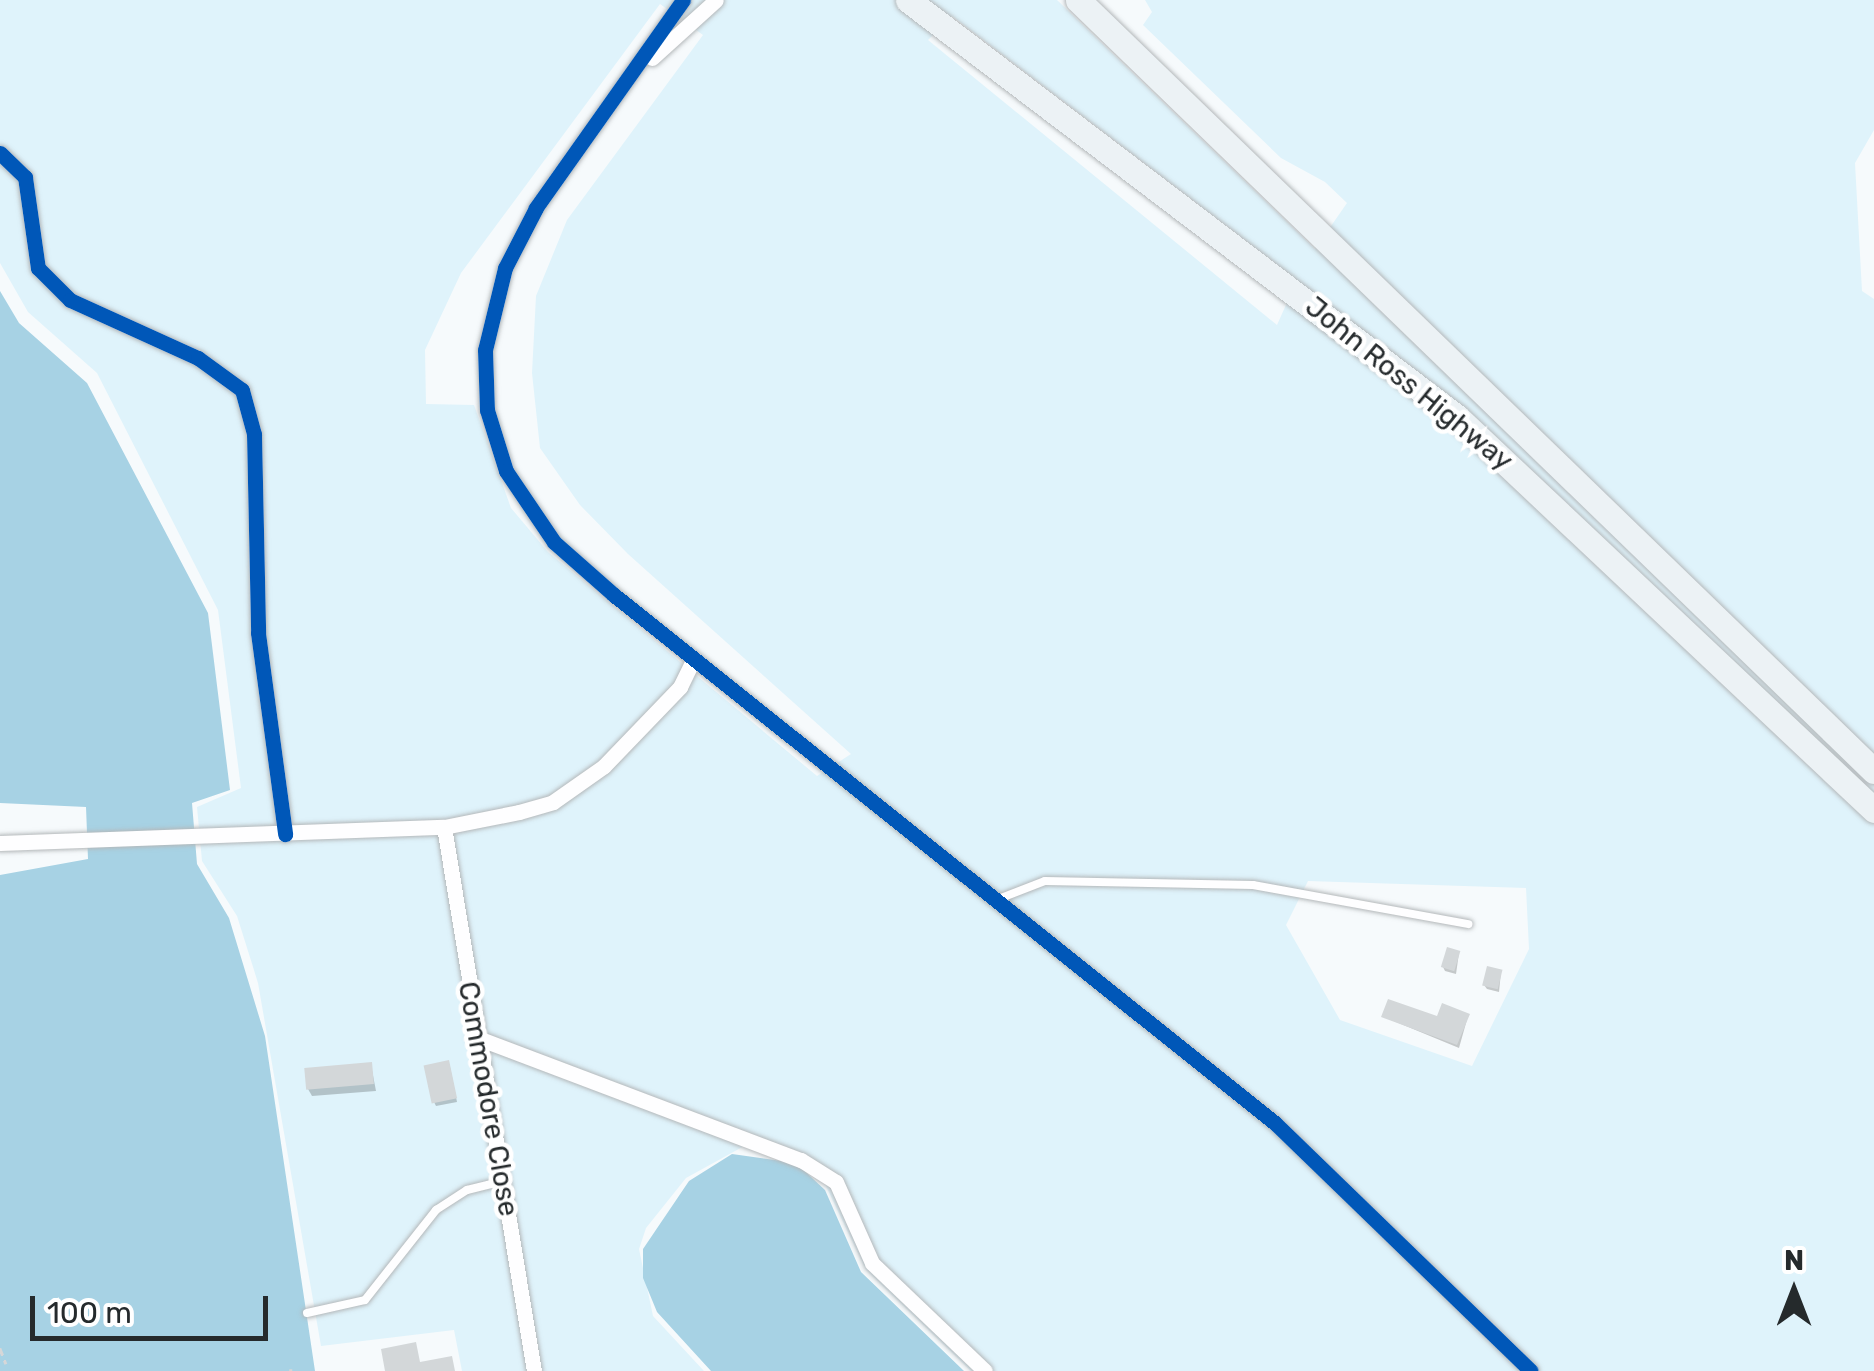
<!DOCTYPE html>
<style>
body{margin:0}
#map{position:relative;width:1874px;height:1371px;overflow:hidden;background:#f6fafc;font-family:Rubik,sans-serif}
div>[style]{position:absolute}
[style*='--x']{left:calc(var(--x)*1px);top:calc(var(--y)*1px);width:calc(var(--w)*1px);rotate:calc(var(--a)*1deg)}
.green>*{inset:0;background:#dff3fb}
.water>*{inset:0;background:#a7d2e4}
.shadow>*{inset:0;background:#0003}
.building>*{inset:0;background:#d3d7d9;transform-origin:0 0}
.path>*{height:2.5px;margin-top:-1.25px;transform-origin:0;background:repeating-linear-gradient(90deg,#d6d7d8 0 8px,transparent 0 13px)}
.roads{filter:drop-shadow(0 0 2px #b4b8ba) drop-shadow(0 0 2px #b4b8ba)}
.lane>*{height:8px;margin:-4px;padding:0 4px;transform-origin:4px;border-radius:4px;background:#fefeff}
.street>*{height:15px;margin:-7.5px;padding:0 7.5px;transform-origin:7.5px;border-radius:7.5px;background:#fefeff}
.primary>*{height:25px;margin:-12.5px;padding:0 12.5px;transform-origin:12.5px;border-radius:12.5px;background:#ecf2f5}
.cycleway>*{height:15px;margin:-7.5px;padding:0 7.5px;transform-origin:7.5px;border-radius:7.5px;background:#0057b8}
span{translate:-50% -50%;white-space:nowrap;text-align:center;line-height:1.15;-webkit-text-stroke:9px #fff;paint-order:stroke}
.street-label{font-size:28px;color:#252a2c}
.north{position:absolute;left:1744px;top:1241px;width:100px;height:100px;-webkit-text-stroke:8px #fff;paint-order:stroke;rotate:0deg;font-size:28px;font-weight:700;line-height:40px;text-align:center;color:#252a2c}
.north::after{content:'';display:block;margin:auto;width:35px;height:45px;background:#252a2c;clip-path:polygon(50% 0,100% 100%,50% 72%,0 100%)}
.scale{position:absolute;left:30px;top:1296px;width:238px;height:45px;box-sizing:border-box;border:5px solid #252a2c;border-top:0;padding-left:12px;font-size:30px;line-height:35px;white-space:nowrap;color:#252a2c;-webkit-text-stroke:8px #fff;paint-order:stroke}
</style>
<div id="map">
<div class="green">
<i style="clip-path:polygon(evenodd,0 0,1057px 0,1315px 249px,1347px 203px,1325px 182px,1281px 158px,1143px 25px,1152px 12px,1145px 0,1874px 0,1874px 130px,1855px 163px,1862px 291px,1874px 299px,1874px 1371px,971px 1371px,866px 1270px,813px 1159px,502px 1043px,500px 1052px,746px 1145px,686px 1178px,646px 1228px,639px 1249px,653px 1316px,704px 1371px,462px 1371px,454px 1330px,321px 1346px,258px 983px,237px 916px,202px 861px,197px 807px,241px 788px,218px 610px,97px 373px,28px 312px,0 263px,0 0,660px 4px,703px 35px,567px 220px,536px 296px,532px 373px,540px 448px,580px 505px,628px 554px,851px 754px,817px 776px,548px 552px,511px 508px,474px 405px,426px 404px,425px 350px,461px 273px,660px 4px,0 0,952px 16px,1297px 280px,1277px 325px,928px 40px,952px 16px,0 0,1308px 881px,1526px 888px,1529px 949px,1472px 1066px,1340px 1020px,1286px 925px,1308px 881px)"></i>
</div>
<div class="water">
<i style="clip-path:polygon(0 291px,19px 323px,87px 383px,208px 613px,230px 790px,192px 803px,197px 864px,229px 918px,265px 1036px,315px 1371px,0 1371px,0 875px,88px 859px,86px 807px,0 803px)"></i>
<i style="clip-path:polygon(732px 1154px,796px 1163px,825px 1190px,861px 1272px,964px 1371px,711px 1371px,657px 1312px,643px 1278px,643px 1249px,689px 1181px)"></i>
</div>
<div class="shadow">
<i style="clip-path:polygon(1459px 953px,1456px 974px,1445px 971px,1443px 967px)"></i>
<i style="clip-path:polygon(1501px 972px,1499px 992px,1487px 989px,1484px 985px)"></i>
<i style="clip-path:polygon(1468px 1016px,1459px 1048px,1384px 1017px,1438px 1019px)"></i>
<i style="clip-path:polygon(371px 1065px,376px 1091px,312px 1096px,308px 1089px)"></i>
<i style="clip-path:polygon(450px 1067px,457px 1102px,436px 1106px,434px 1102px)"></i>
</div>
<div class="building">
<i style="left:1447px;top:947px;width:14px;height:21px;rotate:17deg"></i>
<i style="left:1487px;top:966px;width:16px;height:20px;rotate:14deg"></i>
<i style="clip-path:polygon(1388px 999px,1437px 1016px,1442px 1003px,1470px 1014px,1457px 1045px,1381px 1017px)"></i>
<i style="left:449px;top:1060px;width:39px;height:26px;rotate:78deg"></i>
<i style="left:372px;top:1062px;width:22px;height:68px;rotate:85deg"></i>
<i style="clip-path:polygon(416px 1342px,420px 1362px,452px 1356px,455px 1371px,385px 1371px,381px 1349px)"></i>
</div>
<div class="path">
<i style="--x:0;--y:1348;--w:17;--a:69"></i>
<i style="--x:291;--y:1369;--w:2;--a:90"></i>
</div>
<div class="roads">
<div class="lane">
<i style="--x:1001;--y:898;--w:47;--a:-21.1"></i>
<i style="--x:1045;--y:881;--w:208;--a:1.1"></i>
<i style="--x:1253;--y:885;--w:219;--a:10.3"></i>
<i style="--x:307;--y:1313;--w:59;--a:-12.6"></i>
<i style="--x:365;--y:1300;--w:115;--a:-51.7"></i>
<i style="--x:436;--y:1210;--w:37;--a:-33"></i>
<i style="--x:467;--y:1190;--w:37;--a:-14"></i>
</div>
<div class="street">
<i style="--x:683;--y:0;--w:255;--a:125.3"></i>
<i style="--x:536;--y:208;--w:68;--a:117.3"></i>
<i style="--x:505;--y:268;--w:84;--a:103.7"></i>
<i style="--x:485;--y:350;--w:60;--a:88.1"></i>
<i style="--x:487;--y:410;--w:64;--a:72.7"></i>
<i style="--x:506;--y:471;--w:86;--a:55.9"></i>
<i style="--x:554;--y:542;--w:80;--a:41.5"></i>
<i style="--x:614;--y:595;--w:846;--a:38.62"></i>
<i style="--x:1275;--y:1123;--w:356;--a:44.1"></i>
<i style="--x:652;--y:58;--w:86;--a:-42.2"></i>
<i style="--x:0;--y:153;--w:35;--a:44"></i>
<i style="--x:25;--y:177;--w:92;--a:81.9"></i>
<i style="--x:38;--y:268;--w:45;--a:45"></i>
<i style="--x:70;--y:300;--w:141;--a:24.4"></i>
<i style="--x:198;--y:358;--w:54;--a:36"></i>
<i style="--x:242;--y:390;--w:46;--a:74.7"></i>
<i style="--x:254;--y:434;--w:199;--a:88.8"></i>
<i style="--x:258;--y:633;--w:203;--a:82.3"></i>
<i style="--x:444;--y:827;--w:551;--a:80.61"></i>
<i style="--x:0;--y:843;--w:444;--a:-2.1"></i>
<i style="--x:444;--y:827;--w:76;--a:-11.3"></i>
<i style="--x:519;--y:812;--w:35;--a:-16"></i>
<i style="--x:553;--y:802;--w:62;--a:-35.2"></i>
<i style="--x:604;--y:766;--w:110;--a:-46.1"></i>
<i style="--x:680;--y:687;--w:30;--a:-64"></i>
<i style="--x:475;--y:1037;--w:348;--a:20.7"></i>
<i style="--x:801;--y:1160;--w:41;--a:32.2"></i>
<i style="--x:836;--y:1182;--w:89;--a:66"></i>
<i style="--x:872;--y:1263;--w:156;--a:43.7"></i>
</div>
<div class="primary">
<i style="--x:908;--y:0;--w:689;--a:37.22"></i>
<i style="--x:1457;--y:417;--w:573;--a:43.3"></i>
<i style="--x:1078;--y:0;--w:1108;--a:44.09"></i>
</div>
</div>
<div class="cycleway">
<i style="--x:683;--y:0;--w:255;--a:125.3"></i>
<i style="--x:536;--y:208;--w:68;--a:117.3"></i>
<i style="--x:505;--y:268;--w:84;--a:103.7"></i>
<i style="--x:485;--y:350;--w:60;--a:88.1"></i>
<i style="--x:487;--y:410;--w:64;--a:72.7"></i>
<i style="--x:506;--y:471;--w:86;--a:55.9"></i>
<i style="--x:554;--y:542;--w:80;--a:41.5"></i>
<i style="--x:614;--y:595;--w:846;--a:38.62"></i>
<i style="--x:1275;--y:1123;--w:356;--a:44.1"></i>
<i style="--x:0;--y:153;--w:35;--a:44"></i>
<i style="--x:25;--y:177;--w:92;--a:81.9"></i>
<i style="--x:38;--y:268;--w:45;--a:45"></i>
<i style="--x:70;--y:300;--w:141;--a:24.4"></i>
<i style="--x:198;--y:358;--w:54;--a:36"></i>
<i style="--x:242;--y:390;--w:46;--a:74.7"></i>
<i style="--x:254;--y:434;--w:199;--a:88.8"></i>
<i style="--x:258;--y:633;--w:203;--a:82.3"></i>
</div>
<div class="street-label">
<span style="left:1409px;top:384px;rotate:39deg">John Ross Highway</span>
<span style="left:488px;top:1099px;rotate:80deg">Commodore Close</span>
</div>
<div class="north">N</div>
<div class="scale">100 m</div>
</div>
